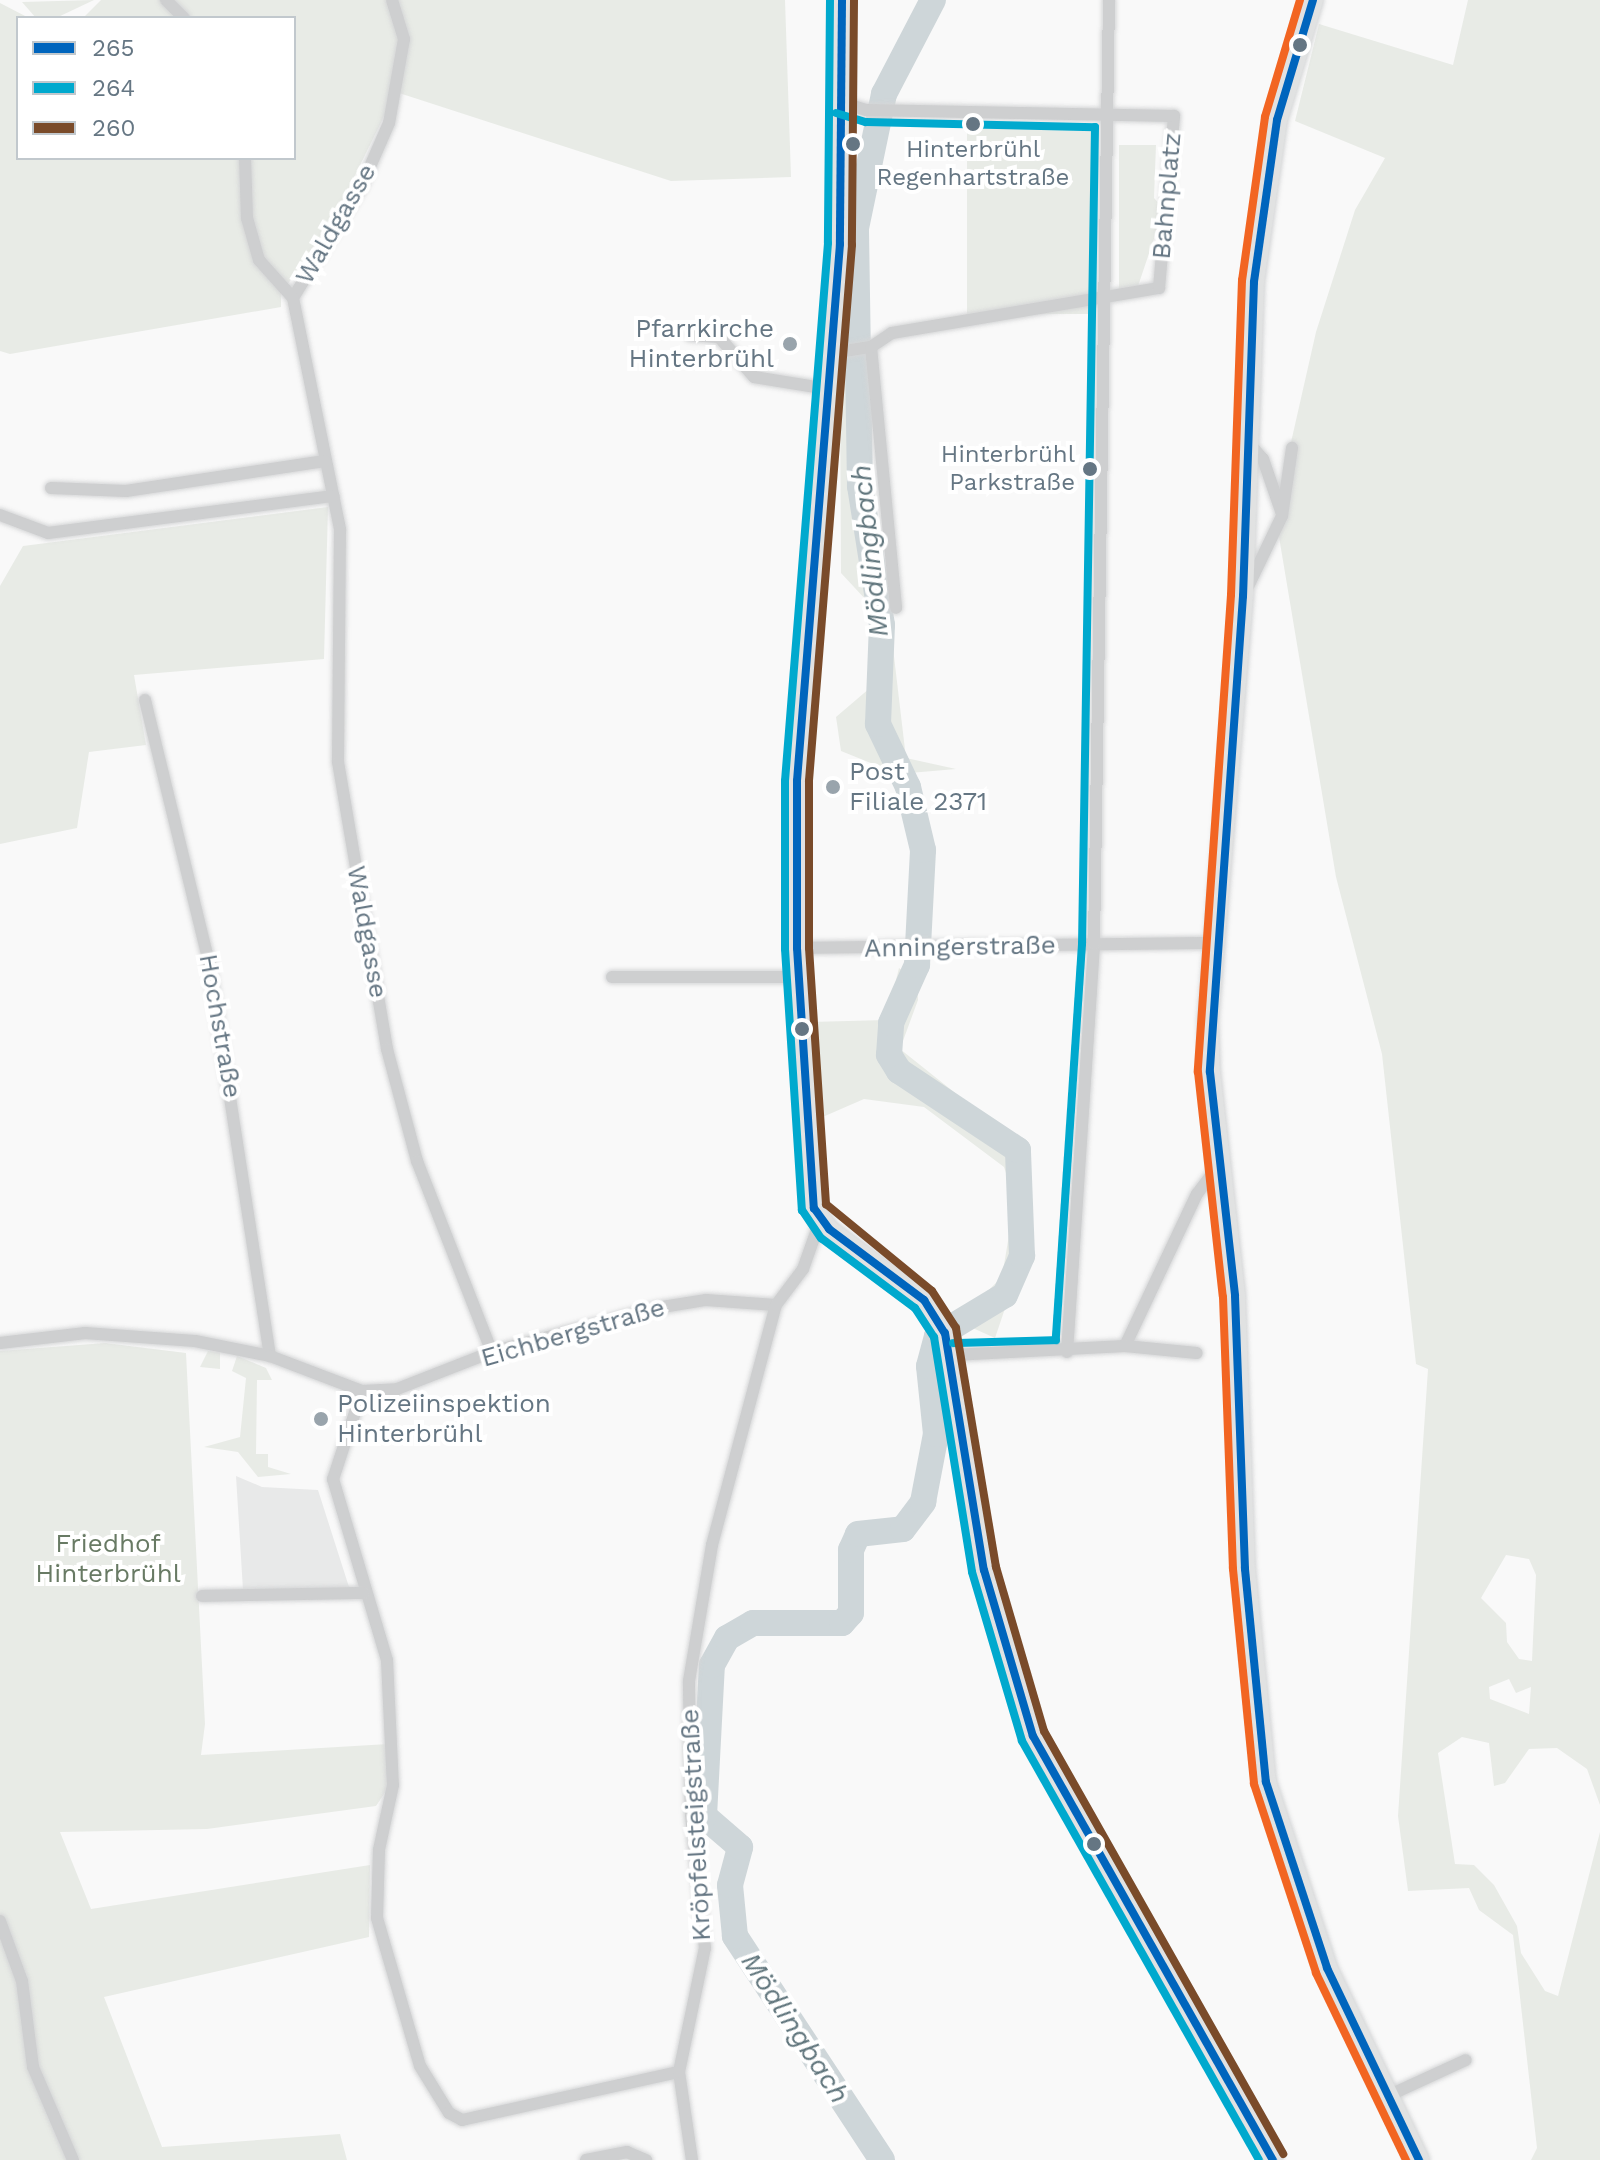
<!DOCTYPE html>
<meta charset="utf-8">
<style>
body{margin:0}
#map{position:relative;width:1600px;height:2160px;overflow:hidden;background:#f9f9f9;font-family:"Work Sans",sans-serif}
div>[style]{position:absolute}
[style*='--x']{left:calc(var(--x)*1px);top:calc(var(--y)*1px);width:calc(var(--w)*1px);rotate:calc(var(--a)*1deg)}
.built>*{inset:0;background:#e8e9e9}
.green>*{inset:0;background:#e8ebe6;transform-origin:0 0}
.river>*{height:26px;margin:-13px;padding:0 13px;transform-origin:13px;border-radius:13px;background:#ced6d9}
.roads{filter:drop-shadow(0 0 2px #d5d6d7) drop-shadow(0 0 2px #d5d6d7)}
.street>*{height:12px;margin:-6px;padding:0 6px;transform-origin:6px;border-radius:6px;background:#cecfd0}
.secondary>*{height:18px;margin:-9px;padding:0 9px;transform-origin:9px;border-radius:9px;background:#e1e2e2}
.primary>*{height:20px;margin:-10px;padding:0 10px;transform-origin:10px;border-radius:10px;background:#e1e2e2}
.bus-1>*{height:8px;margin:-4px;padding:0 4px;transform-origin:4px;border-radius:4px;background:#0065bd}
.bus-2>*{height:8px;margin:-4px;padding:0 4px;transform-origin:4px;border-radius:4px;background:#00a9ce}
.bus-3>*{height:8px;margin:-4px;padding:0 4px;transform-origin:4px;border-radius:4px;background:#7a4b2a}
.bus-4>*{height:8px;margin:-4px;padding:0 4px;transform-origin:4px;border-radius:4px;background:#f26522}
.dots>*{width:22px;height:22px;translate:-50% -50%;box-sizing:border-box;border:4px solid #fff;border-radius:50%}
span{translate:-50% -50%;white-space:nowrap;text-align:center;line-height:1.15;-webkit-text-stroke:8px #fff;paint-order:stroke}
.bus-label{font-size:24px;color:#657683}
.right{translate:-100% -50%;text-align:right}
.street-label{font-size:26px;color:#657683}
.poi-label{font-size:26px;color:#657683}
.left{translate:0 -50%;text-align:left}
.park-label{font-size:26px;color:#687a64}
.water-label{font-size:28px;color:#60757c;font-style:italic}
.legend{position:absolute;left:16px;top:16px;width:280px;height:144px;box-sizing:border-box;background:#fff;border:2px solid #c1c8cd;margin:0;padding:10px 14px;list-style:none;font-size:24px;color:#657683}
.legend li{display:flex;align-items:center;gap:16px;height:40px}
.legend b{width:40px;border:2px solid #c1c8cd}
</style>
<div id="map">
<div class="built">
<i style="clip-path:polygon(236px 1476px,262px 1487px,318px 1490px,349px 1587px,243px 1590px)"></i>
</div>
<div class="green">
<i style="clip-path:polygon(94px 0,56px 18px,36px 18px,22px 2px)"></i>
<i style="clip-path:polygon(101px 0,785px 0,791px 177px,671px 181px,396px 92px,337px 212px,281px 294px,281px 307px,10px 354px,0 351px,0 3px,29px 18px,18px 18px,18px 158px,294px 158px,294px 18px,83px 18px)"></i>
<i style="clip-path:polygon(evenodd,1468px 0,1600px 0,1600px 1805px,1587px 1769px,1557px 1748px,1529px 1749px,1505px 1783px,1494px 1786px,1489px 1743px,1462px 1737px,1438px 1753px,1455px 1864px,1474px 1865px,1494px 1885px,1517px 1926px,1521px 1953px,1545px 1991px,1558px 1996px,1600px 1832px,1600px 2160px,1531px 2160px,1537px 2148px,1513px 1935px,1479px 1910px,1469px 1888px,1408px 1891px,1398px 1816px,1428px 1369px,1416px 1364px,1382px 1054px,1336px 877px,1275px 513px,1316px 332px,1355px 210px,1385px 158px,1295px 121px,1319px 24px,1453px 65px,1468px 0,1506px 1555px,1529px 1559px,1536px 1575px,1532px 1661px,1519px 1659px,1507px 1642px,1506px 1623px,1481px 1598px,1506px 1555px,1468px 0,1509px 1679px,1516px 1693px,1531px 1687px,1529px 1714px,1490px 1699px,1489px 1687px,1509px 1679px)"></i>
<i style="left:967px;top:128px;width:126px;height:186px"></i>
<i style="clip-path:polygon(1119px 145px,1156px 145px,1154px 198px,1164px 209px,1137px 289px,1119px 292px)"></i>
<i style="clip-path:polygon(859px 360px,906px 758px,956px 769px,898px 774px,841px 751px,836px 717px,877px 682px,880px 615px,841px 573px,840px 374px)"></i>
<i style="clip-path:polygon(328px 507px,324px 659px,134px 675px,146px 745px,89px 752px,77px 828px,0 844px,0 586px,23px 546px)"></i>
<i style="clip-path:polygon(899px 968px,917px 982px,918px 1000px,900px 1049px,1023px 1147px,1016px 1276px,995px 1338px,957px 1321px,1002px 1277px,1015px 1199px,1004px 1167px,924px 1107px,864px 1099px,818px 1119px,810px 1022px,886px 1020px)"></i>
<i style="clip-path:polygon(105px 1343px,186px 1353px,205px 1724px,201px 1755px,388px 1744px,386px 1791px,376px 1806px,207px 1829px,60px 1832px,91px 1909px,370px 1865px,369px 1937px,104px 1997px,162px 2147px,340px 2134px,347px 2160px,0 2160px,0 1351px)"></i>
<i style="clip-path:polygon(208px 1351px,220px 1352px,220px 1369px,200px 1367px)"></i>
<i style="clip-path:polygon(237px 1356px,266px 1368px,272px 1380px,257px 1380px,256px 1454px,268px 1454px,268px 1467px,291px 1474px,258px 1477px,238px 1452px,204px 1447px,240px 1437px,246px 1378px,232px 1371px)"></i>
</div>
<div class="river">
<i style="--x:882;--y:2160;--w:268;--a:-123.3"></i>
<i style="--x:735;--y:1936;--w:51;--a:-95.6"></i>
<i style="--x:730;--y:1885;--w:39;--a:-75"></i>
<i style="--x:740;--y:1847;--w:48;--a:-139.3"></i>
<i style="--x:704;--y:1816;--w:151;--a:-87"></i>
<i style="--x:712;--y:1665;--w:31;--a:-61"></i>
<i style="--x:727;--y:1638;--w:30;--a:-30"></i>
<i style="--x:753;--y:1623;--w:89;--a:0"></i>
<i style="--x:842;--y:1623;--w:13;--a:-48"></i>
<i style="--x:851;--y:1613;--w:63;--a:-90"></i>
<i style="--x:851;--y:1550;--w:17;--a:-66"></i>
<i style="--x:858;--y:1534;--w:45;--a:-6.3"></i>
<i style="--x:903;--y:1529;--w:34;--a:-53"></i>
<i style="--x:923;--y:1502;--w:69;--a:-79.2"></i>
<i style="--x:936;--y:1434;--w:68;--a:-95.9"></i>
<i style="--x:929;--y:1366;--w:31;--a:-75"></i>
<i style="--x:937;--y:1336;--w:79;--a:-31.1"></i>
<i style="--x:1005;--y:1295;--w:43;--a:-66.4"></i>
<i style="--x:1022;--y:1256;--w:106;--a:-92.2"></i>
<i style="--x:1018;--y:1150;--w:143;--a:-146.4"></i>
<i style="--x:899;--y:1071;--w:19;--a:-122"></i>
<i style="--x:889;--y:1055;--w:32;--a:-86"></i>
<i style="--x:891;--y:1023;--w:64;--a:-65.9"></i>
<i style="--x:917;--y:965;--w:115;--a:-87"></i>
<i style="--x:923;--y:850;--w:65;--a:-103.4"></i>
<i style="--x:908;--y:787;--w:70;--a:-115.5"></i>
<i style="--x:878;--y:724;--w:99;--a:-87.7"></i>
<i style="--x:882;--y:625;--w:141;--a:-99"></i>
<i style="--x:860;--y:486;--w:258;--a:-90.9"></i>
<i style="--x:856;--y:228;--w:137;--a:-78.2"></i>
<i style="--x:884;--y:94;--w:106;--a:-62.5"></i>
</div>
<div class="roads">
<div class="street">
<i style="--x:166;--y:0;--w:25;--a:45"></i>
<i style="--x:392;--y:0;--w:41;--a:72.9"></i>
<i style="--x:404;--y:39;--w:85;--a:100.1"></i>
<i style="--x:389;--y:123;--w:68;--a:113.5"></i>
<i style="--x:362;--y:185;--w:132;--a:121.4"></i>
<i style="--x:293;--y:298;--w:237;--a:78.5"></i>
<i style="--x:340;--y:530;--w:232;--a:90.5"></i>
<i style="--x:338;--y:762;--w:291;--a:80.3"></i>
<i style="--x:387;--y:1049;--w:116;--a:75"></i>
<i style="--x:417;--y:1161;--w:205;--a:68.6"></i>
<i style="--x:245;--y:158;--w:60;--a:88.1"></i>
<i style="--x:247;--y:218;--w:44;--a:74.1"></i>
<i style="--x:259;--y:260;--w:51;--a:48.2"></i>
<i style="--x:690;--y:335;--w:29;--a:4"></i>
<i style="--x:719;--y:337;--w:53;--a:48.8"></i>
<i style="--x:754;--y:377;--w:75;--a:9.2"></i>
<i style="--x:871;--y:347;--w:262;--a:84.5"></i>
<i style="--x:832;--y:353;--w:39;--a:-9"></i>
<i style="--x:871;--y:347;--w:25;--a:-34"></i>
<i style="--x:892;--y:333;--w:271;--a:-9.6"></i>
<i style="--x:1159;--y:288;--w:173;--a:-85"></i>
<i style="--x:1174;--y:116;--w:308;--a:-178.9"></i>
<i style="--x:866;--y:110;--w:27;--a:-163"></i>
<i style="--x:1248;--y:442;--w:23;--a:49"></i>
<i style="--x:1263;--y:459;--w:58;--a:70.9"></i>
<i style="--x:51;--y:488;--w:75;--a:2.3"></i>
<i style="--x:126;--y:491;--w:201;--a:-8.6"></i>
<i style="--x:0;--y:515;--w:51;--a:20.6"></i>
<i style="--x:48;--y:533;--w:288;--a:-7.4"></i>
<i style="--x:1244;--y:595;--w:88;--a:-64.3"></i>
<i style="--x:1282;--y:516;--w:69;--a:-81.6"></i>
<i style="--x:145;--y:700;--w:270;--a:76.3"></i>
<i style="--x:209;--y:962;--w:399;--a:81.2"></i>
<i style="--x:797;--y:948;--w:421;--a:-0.7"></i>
<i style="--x:612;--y:977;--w:187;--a:0"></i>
<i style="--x:0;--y:1343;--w:86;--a:-6.7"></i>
<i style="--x:85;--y:1333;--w:110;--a:4.2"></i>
<i style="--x:195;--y:1341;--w:76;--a:11.3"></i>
<i style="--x:270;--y:1356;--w:98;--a:20.8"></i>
<i style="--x:362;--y:1391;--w:35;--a:-3"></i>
<i style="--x:397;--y:1389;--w:102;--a:-21.3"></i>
<i style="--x:492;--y:1352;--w:170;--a:-15"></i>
<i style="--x:656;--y:1308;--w:51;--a:-9.1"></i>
<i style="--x:706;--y:1300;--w:70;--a:4.1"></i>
<i style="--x:1125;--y:1346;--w:168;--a:-64.7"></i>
<i style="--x:1197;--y:1194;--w:36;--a:-53"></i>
<i style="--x:1067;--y:1352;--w:409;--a:-86.2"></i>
<i style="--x:1094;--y:944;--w:944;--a:-89.09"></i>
<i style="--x:953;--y:1355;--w:172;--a:-3"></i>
<i style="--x:1125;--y:1346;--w:72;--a:5.6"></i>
<i style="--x:362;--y:1391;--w:93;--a:108.2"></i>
<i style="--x:333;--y:1479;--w:189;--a:73.4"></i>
<i style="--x:387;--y:1660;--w:125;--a:87.3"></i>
<i style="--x:393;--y:1785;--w:66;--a:102.2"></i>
<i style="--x:379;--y:1850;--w:68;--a:91.7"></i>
<i style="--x:377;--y:1918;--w:154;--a:73.8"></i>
<i style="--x:420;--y:2066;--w:55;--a:58.3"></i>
<i style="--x:449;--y:2113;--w:15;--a:28"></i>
<i style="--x:462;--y:2120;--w:222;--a:-12.5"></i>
<i style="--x:202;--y:1596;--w:162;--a:-1.1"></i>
<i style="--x:0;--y:1921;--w:64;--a:69.9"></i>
<i style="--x:22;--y:1981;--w:87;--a:82.7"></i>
<i style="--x:33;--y:2067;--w:101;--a:66.7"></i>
<i style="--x:1392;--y:2094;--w:81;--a:-24.7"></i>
<i style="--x:586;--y:2160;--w:42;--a:-11"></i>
<i style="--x:627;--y:2152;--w:21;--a:23"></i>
<i style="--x:692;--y:2160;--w:89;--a:-98.4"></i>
<i style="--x:679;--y:2072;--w:127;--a:-78.2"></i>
<i style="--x:705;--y:1948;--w:134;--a:-96"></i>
<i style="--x:691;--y:1815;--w:134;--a:-90.9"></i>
<i style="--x:689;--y:1681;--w:138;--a:-80.4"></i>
<i style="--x:712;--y:1545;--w:248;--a:-75.1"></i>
<i style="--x:776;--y:1305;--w:45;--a:-53.1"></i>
<i style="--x:803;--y:1269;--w:51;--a:-70.5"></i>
</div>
<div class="secondary">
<i style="--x:842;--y:0;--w:244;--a:90.5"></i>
<i style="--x:840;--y:244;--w:539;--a:94.58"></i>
<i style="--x:797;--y:781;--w:167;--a:90"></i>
<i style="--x:797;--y:948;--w:261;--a:86.3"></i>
<i style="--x:814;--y:1208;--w:26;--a:54"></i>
<i style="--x:829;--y:1229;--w:119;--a:36.8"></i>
<i style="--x:924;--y:1300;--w:39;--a:58"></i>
<i style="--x:945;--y:1333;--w:240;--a:80.7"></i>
<i style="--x:984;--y:1570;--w:173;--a:73.6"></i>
<i style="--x:1033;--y:1736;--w:487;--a:60.5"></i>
</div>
<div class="primary">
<i style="--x:1313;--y:0;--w:125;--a:106.7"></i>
<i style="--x:1277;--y:120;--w:164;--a:98.1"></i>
<i style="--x:1254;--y:282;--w:314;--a:92"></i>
<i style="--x:1243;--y:596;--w:426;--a:94.7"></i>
<i style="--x:1208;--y:1021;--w:51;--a:87.8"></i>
<i style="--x:1210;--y:1072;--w:225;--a:83.6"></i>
<i style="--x:1235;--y:1296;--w:273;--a:87.9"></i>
<i style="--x:1245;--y:1569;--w:214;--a:84.4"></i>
<i style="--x:1266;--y:1782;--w:196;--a:71.8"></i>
<i style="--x:1327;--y:1968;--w:213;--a:64.4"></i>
</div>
</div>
<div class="bus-1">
<i style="--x:842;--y:0;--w:244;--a:90.5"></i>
<i style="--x:840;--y:244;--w:539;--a:94.58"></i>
<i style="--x:797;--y:781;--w:167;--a:90"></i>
<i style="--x:797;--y:948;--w:261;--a:86.3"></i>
<i style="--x:814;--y:1208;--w:26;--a:54"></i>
<i style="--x:829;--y:1229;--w:119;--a:36.8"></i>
<i style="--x:924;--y:1300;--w:39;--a:58"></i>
<i style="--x:945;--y:1333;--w:240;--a:80.7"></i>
<i style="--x:984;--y:1570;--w:173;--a:73.6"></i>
<i style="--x:1033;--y:1736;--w:487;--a:60.5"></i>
<i style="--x:1313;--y:0;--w:125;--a:106.7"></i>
<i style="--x:1277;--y:120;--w:164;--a:98.1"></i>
<i style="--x:1254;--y:282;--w:314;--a:92"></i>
<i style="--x:1243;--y:596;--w:477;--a:94"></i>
<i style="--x:1210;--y:1072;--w:225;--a:83.6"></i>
<i style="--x:1235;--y:1296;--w:273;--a:87.9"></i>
<i style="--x:1245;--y:1569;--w:214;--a:84.4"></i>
<i style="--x:1266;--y:1782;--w:196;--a:71.8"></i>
<i style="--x:1327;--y:1968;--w:213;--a:64.4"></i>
</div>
<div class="bus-2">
<i style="--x:830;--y:0;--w:243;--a:90.5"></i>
<i style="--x:828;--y:243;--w:540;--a:94.57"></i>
<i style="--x:785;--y:781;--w:168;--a:90"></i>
<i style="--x:785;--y:949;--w:262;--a:86.3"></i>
<i style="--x:802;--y:1210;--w:34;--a:56"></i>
<i style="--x:821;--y:1238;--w:117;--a:36.7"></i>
<i style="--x:915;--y:1308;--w:35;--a:57"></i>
<i style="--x:934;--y:1337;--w:238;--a:80.8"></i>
<i style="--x:972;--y:1572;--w:176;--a:73.5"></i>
<i style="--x:1022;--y:1741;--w:481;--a:60.5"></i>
<i style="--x:836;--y:113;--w:31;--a:17"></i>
<i style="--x:866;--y:122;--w:229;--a:1.3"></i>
<i style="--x:1095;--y:127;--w:817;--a:90.91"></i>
<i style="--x:1082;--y:944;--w:397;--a:93.8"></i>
<i style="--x:1056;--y:1340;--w:103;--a:178.3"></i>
</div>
<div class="bus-3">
<i style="--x:854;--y:0;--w:245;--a:90.5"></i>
<i style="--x:852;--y:245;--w:538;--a:94.59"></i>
<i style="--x:809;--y:781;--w:167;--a:90"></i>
<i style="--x:809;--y:948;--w:257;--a:86.2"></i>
<i style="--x:826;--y:1204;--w:137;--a:39.4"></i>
<i style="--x:932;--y:1291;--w:44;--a:57"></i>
<i style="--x:956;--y:1328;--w:242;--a:80.5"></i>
<i style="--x:996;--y:1567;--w:171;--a:73.7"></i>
<i style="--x:1044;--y:1731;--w:486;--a:60.5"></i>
</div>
<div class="bus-4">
<i style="--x:1300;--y:0;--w:122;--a:106.7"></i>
<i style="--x:1265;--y:117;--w:165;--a:98"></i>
<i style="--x:1242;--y:280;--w:315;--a:92"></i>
<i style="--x:1231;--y:595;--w:478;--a:94"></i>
<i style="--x:1198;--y:1072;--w:226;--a:83.7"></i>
<i style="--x:1223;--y:1297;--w:272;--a:87.9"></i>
<i style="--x:1233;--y:1569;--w:216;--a:84.4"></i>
<i style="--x:1254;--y:1784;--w:199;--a:71.8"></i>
<i style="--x:1316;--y:1973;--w:208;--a:64.3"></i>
</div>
<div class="dots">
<i style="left:1300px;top:45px;background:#657683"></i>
<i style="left:973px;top:124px;background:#657683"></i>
<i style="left:853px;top:144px;background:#657683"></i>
<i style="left:790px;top:344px;background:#99a4ac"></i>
<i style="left:1090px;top:469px;background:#657683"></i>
<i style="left:833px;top:787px;background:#99a4ac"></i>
<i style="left:802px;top:1029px;background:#657683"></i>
<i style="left:321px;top:1419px;background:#99a4ac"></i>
<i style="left:1094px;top:1844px;background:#657683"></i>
</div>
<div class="bus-label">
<span style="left:973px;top:164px">Hinterbrühl<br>Regenhartstraße</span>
<span class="right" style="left:1075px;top:469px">Hinterbrühl<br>Parkstraße</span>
</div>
<div class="street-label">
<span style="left:1167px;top:196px;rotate:-85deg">Bahnplatz</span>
<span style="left:336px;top:224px;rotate:-60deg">Waldgasse</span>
<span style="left:367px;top:932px;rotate:80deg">Waldgasse</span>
<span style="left:960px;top:947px;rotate:-1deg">Anningerstraße</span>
<span style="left:220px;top:1026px;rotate:80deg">Hochstraße</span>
<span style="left:573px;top:1333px;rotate:-16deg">Eichbergstraße</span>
<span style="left:696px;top:1825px;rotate:-93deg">Kröpfelsteigstraße</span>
</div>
<div class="poi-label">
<span class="right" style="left:774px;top:344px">Pfarrkirche<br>Hinterbrühl</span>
<span class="left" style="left:849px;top:787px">Post<br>Filiale 2371</span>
<span class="left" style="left:337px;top:1419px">Polizeiinspektion<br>Hinterbrühl</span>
</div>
<div class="park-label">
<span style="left:108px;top:1559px">Friedhof<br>Hinterbrühl</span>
</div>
<div class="water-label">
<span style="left:870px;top:551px;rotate:-96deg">Mödlingbach</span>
<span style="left:795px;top:2028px;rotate:57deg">Mödlingbach</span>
</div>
<ul class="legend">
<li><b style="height:10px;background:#0065bd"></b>265</li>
<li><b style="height:10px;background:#00a9ce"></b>264</li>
<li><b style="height:10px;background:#7a4b2a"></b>260</li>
</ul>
</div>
